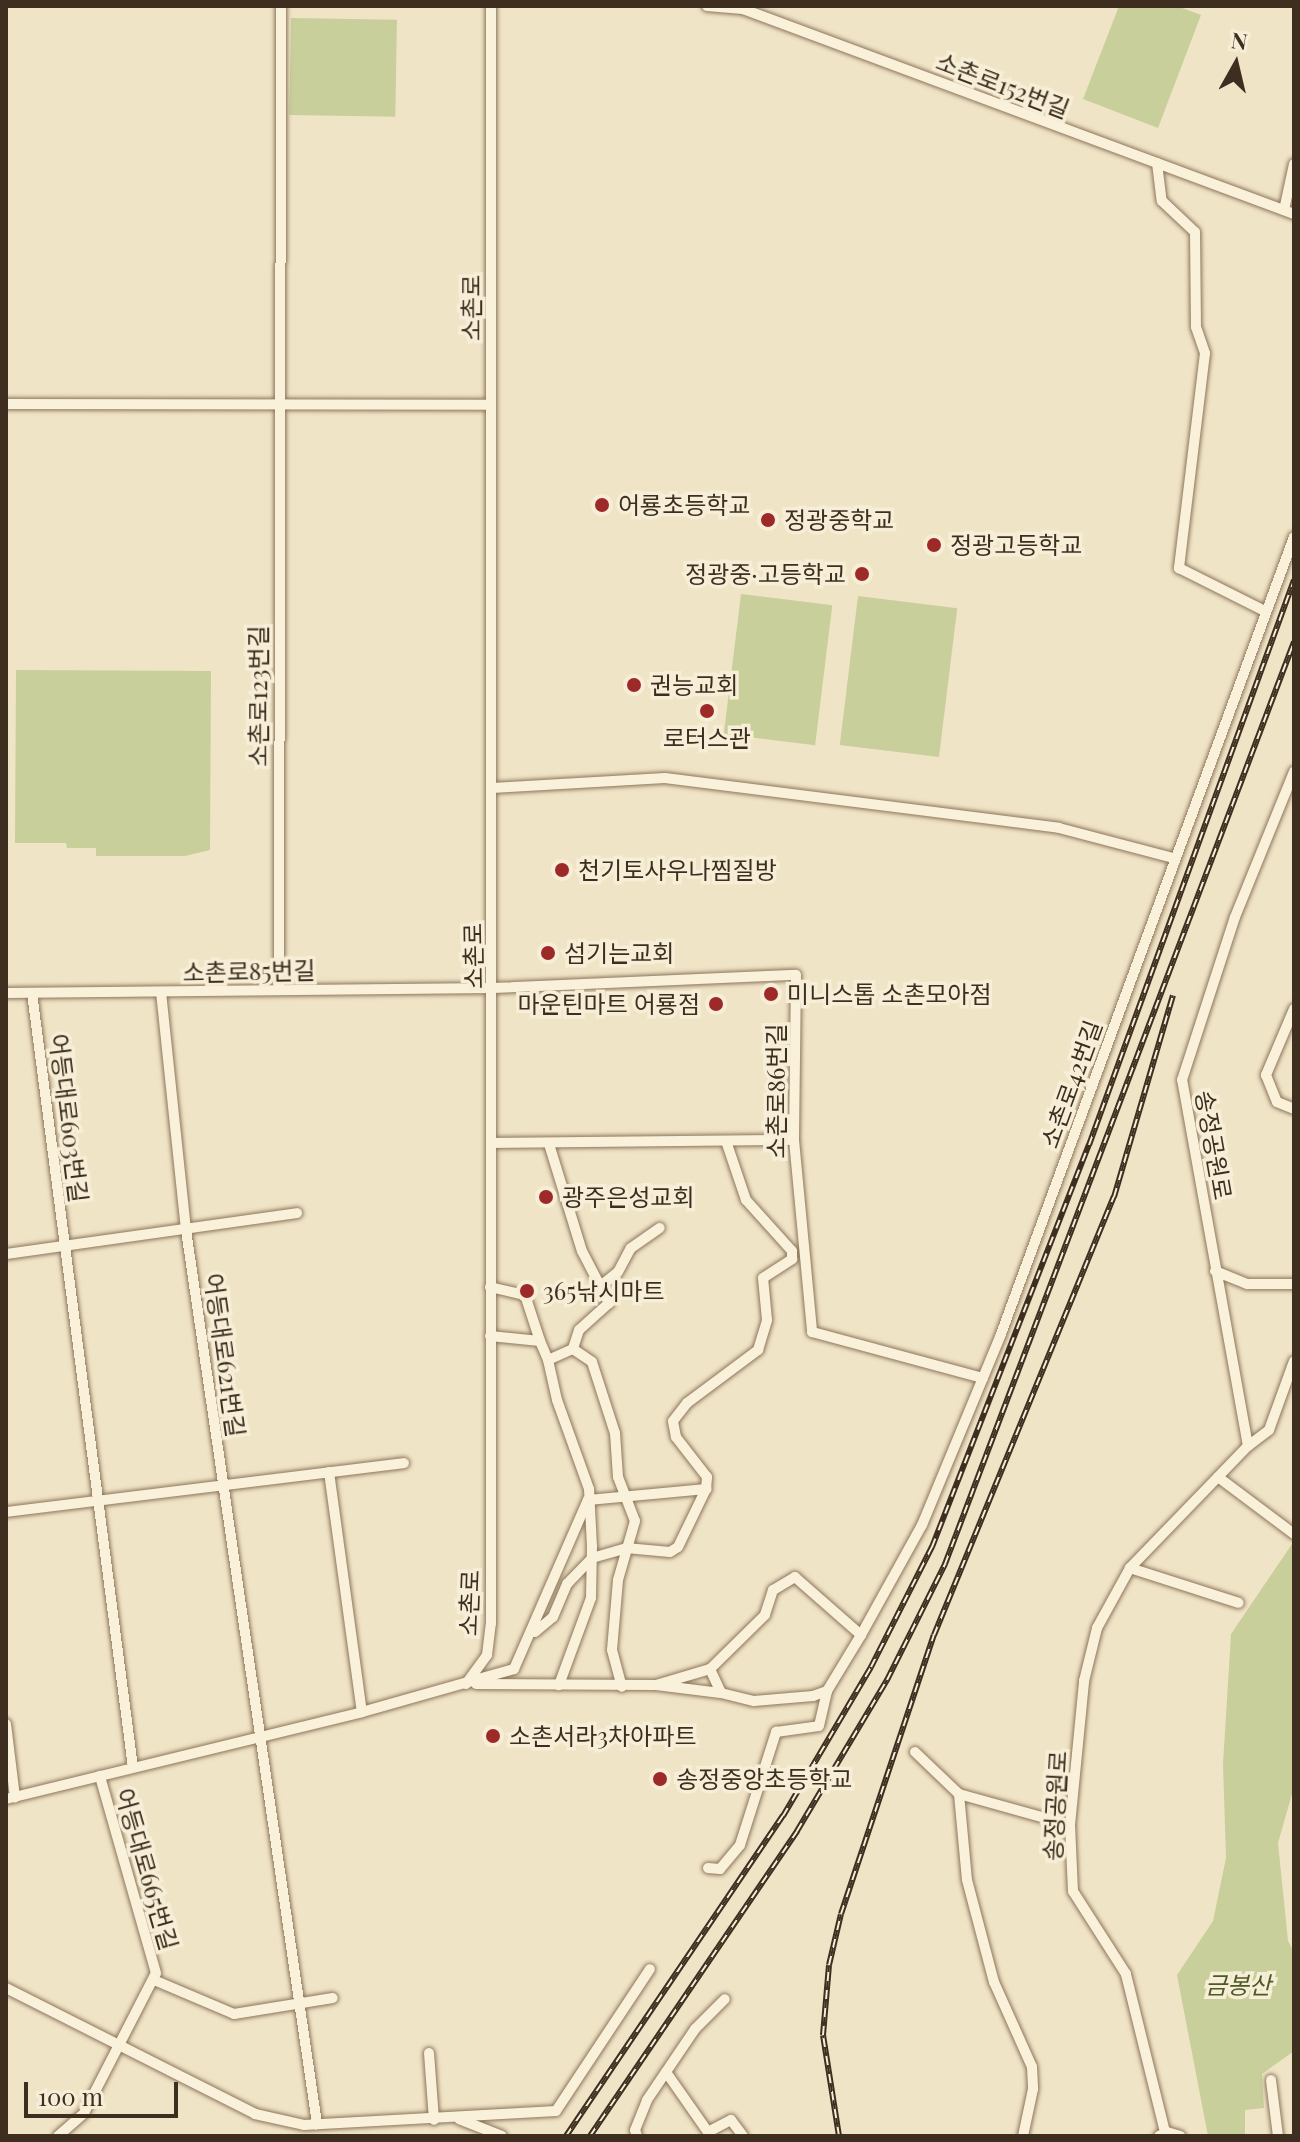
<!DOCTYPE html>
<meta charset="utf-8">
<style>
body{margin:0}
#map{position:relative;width:1300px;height:2142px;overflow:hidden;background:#f0e4c7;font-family:"Playfair Display","Noto Sans KR",serif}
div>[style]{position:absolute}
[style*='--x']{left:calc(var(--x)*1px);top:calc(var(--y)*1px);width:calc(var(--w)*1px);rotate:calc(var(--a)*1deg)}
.green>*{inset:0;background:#c8cf9a;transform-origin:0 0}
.roads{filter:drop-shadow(0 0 2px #8d765b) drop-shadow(0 0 2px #8d765b)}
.minor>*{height:10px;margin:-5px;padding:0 5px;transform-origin:5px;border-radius:5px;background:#faf1db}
.rail>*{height:6px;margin-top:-3px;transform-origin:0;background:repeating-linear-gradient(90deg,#f7eed7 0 9px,#3d2e1f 0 18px);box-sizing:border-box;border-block:2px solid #3d2e1f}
.dots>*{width:22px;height:22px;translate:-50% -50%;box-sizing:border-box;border:4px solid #f7eed7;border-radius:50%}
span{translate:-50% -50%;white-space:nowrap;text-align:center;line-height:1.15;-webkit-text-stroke:7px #f7eed7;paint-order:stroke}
.street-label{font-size:24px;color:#3d2e1f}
.poi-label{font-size:24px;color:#3d2e1f}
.left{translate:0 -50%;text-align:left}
.right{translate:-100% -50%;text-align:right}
.park-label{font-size:24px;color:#4c5a25;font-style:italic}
.frame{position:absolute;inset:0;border:8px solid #3d2e1f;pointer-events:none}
.north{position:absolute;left:1196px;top:24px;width:80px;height:80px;-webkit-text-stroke:6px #f7eed7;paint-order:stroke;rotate:8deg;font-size:22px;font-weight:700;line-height:32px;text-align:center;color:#3d2e1f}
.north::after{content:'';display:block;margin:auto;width:28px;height:36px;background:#3d2e1f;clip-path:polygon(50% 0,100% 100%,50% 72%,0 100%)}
.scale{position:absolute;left:24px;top:2082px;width:154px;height:36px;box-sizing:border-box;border:4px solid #3d2e1f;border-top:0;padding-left:10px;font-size:24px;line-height:28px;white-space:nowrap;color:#3d2e1f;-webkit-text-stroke:6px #f7eed7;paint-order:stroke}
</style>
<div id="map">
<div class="green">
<i style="clip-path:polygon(1119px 6px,1177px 6px,1201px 15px,1158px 128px,1083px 99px)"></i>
<i style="left:291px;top:18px;width:106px;height:97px;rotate:1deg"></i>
<i style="left:741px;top:594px;width:92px;height:141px;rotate:7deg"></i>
<i style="left:858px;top:596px;width:100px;height:150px;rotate:7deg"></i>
<i style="clip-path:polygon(16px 670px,211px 671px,210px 850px,185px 856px,96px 856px,96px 848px,67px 848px,66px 843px,15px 843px)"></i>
<i style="clip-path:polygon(1294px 1541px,1294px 1787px,1278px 1843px,1288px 1941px,1294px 1952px,1294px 2051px,1262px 2074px,1264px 2108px,1245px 2110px,1245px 2136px,1208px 2136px,1177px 1975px,1213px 1921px,1226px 1858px,1223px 1764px,1231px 1634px)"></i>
</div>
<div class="roads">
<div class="minor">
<i style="--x:707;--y:6;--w:36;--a:5"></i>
<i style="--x:743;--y:9;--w:588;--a:20.41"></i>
<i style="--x:1157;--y:163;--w:38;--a:83"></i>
<i style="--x:1162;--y:201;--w:45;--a:43.2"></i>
<i style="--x:1195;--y:232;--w:95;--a:89.4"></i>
<i style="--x:1196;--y:327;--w:28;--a:71"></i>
<i style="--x:1205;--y:353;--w:217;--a:96.9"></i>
<i style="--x:1179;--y:568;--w:96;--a:26.6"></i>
<i style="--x:1284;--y:210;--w:47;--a:-77.7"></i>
<i style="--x:6;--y:404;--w:485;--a:0.1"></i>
<i style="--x:492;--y:788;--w:173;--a:-3.3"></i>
<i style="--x:665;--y:778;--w:397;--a:7.2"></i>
<i style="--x:1059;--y:828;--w:118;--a:14.7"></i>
<i style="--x:279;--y:990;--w:984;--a:-89.88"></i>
<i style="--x:161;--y:992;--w:239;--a:84"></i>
<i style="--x:186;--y:1230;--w:904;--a:81.66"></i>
<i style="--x:6;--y:993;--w:487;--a:-0.6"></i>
<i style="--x:493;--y:988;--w:303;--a:-2.5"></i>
<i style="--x:796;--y:975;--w:165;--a:90.7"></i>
<i style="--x:794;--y:1140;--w:193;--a:84.6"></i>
<i style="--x:812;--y:1332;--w:177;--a:15.1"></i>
<i style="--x:32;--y:993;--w:781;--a:82.57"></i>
<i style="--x:1294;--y:1009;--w:72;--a:113"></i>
<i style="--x:1266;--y:1075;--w:29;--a:68"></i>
<i style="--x:1277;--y:1102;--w:18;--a:22"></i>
<i style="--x:494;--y:1143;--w:300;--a:-0.6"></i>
<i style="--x:549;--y:1144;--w:112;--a:72.9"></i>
<i style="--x:582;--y:1251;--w:59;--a:62.6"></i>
<i style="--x:609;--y:1303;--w:40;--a:138"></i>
<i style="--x:579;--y:1330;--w:20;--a:108"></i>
<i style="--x:573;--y:1349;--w:23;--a:34"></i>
<i style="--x:592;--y:1362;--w:75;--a:72.1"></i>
<i style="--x:615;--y:1433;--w:44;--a:86.1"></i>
<i style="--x:618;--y:1477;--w:47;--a:68.9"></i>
<i style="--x:635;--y:1521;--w:61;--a:106.1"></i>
<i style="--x:618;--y:1580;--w:70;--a:94.9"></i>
<i style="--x:612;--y:1650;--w:38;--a:75"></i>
<i style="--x:6;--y:1254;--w:294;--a:-8"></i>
<i style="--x:1215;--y:1271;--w:35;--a:22"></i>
<i style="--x:1247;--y:1284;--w:47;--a:0"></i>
<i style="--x:603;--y:1284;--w:19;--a:-39"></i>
<i style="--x:618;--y:1272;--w:27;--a:-62"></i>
<i style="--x:631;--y:1248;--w:35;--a:-35"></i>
<i style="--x:490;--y:1287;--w:36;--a:13"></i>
<i style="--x:525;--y:1295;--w:48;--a:71.9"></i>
<i style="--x:490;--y:1336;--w:50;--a:5.7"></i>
<i style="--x:540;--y:1341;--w:21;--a:67"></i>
<i style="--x:548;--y:1360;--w:27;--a:-24"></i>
<i style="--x:548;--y:1360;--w:41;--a:77.3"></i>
<i style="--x:557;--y:1400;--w:95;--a:70.2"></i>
<i style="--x:589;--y:1489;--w:57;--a:87"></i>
<i style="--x:592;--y:1546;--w:52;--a:91.1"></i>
<i style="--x:591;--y:1598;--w:93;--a:110.2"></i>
<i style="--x:1248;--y:1446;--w:26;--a:-37"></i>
<i style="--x:1269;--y:1430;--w:73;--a:-70.1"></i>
<i style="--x:329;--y:1472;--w:242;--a:82.2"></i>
<i style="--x:1218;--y:1477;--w:95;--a:36.9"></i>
<i style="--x:6;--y:1512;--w:401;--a:-7"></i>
<i style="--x:1130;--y:1568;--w:114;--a:17.8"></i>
<i style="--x:535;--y:1632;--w:23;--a:-40"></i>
<i style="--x:553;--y:1617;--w:36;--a:-67"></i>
<i style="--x:567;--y:1584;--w:36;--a:-46"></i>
<i style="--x:592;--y:1558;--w:35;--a:-16"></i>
<i style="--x:626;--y:1548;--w:44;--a:5.2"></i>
<i style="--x:670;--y:1552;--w:9;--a:-32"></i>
<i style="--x:678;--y:1547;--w:64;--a:-64.2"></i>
<i style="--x:706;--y:1489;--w:12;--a:-85"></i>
<i style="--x:707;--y:1477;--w:51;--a:-127.8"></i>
<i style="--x:676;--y:1437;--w:16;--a:-101"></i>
<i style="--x:673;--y:1421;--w:23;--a:-52"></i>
<i style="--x:687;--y:1403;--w:89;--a:-36.7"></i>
<i style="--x:758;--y:1350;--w:31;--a:-73"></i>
<i style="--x:767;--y:1320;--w:42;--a:-95.4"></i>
<i style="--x:763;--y:1278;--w:35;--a:-33"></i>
<i style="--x:792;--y:1259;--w:8;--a:-90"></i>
<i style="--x:792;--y:1251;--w:69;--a:-132"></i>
<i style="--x:746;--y:1200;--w:62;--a:-108.7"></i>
<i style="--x:861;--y:1635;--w:126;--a:-61"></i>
<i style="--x:922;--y:1525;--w:207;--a:-67.5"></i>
<i style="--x:1001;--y:1334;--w:849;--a:-69.82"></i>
<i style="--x:466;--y:1684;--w:36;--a:-54"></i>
<i style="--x:487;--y:1655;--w:31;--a:-83"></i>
<i style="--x:491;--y:1624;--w:1618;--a:-90"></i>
<i style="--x:476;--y:1684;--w:180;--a:0.3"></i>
<i style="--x:656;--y:1685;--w:65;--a:7"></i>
<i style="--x:656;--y:1685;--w:56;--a:-16.5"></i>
<i style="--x:710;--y:1669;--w:26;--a:65"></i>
<i style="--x:721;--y:1693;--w:34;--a:14"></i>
<i style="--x:754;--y:1701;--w:59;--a:-4.8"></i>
<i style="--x:813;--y:1696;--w:15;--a:-20"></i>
<i style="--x:827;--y:1691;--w:66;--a:-58.7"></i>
<i style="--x:861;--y:1635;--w:88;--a:-138.7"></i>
<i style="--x:795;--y:1577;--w:26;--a:149"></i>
<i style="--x:773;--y:1590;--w:26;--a:108"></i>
<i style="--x:765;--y:1615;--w:77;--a:135.5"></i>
<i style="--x:6;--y:1724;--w:74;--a:83"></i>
<i style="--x:915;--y:1752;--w:61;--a:43.7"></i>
<i style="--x:959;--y:1794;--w:115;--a:15.6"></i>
<i style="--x:959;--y:1794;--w:86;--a:84.7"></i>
<i style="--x:967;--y:1880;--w:106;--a:75.2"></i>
<i style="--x:994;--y:1982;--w:93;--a:65.9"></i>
<i style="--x:1032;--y:2067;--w:22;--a:87"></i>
<i style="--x:1033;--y:2089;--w:48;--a:102"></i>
<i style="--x:6;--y:1799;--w:366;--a:-13.7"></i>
<i style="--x:362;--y:1712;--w:158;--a:-15.8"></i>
<i style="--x:514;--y:1669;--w:184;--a:-66.4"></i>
<i style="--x:588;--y:1500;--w:119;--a:-5.3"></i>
<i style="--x:708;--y:1868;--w:12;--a:5"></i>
<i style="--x:720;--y:1869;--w:31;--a:-50"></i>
<i style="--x:740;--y:1845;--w:119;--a:-72.3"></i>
<i style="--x:776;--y:1732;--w:43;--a:-7.9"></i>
<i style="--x:819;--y:1726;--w:36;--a:-77"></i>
<i style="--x:154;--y:1980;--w:87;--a:23"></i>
<i style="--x:234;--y:2014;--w:100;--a:-9.2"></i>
<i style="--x:6;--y:1988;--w:279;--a:26.8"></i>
<i style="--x:255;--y:2114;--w:50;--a:12.7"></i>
<i style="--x:304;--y:2125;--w:252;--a:-3.2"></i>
<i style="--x:556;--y:2111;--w:170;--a:-56.5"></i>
<i style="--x:429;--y:2053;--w:67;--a:85.7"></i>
<i style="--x:666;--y:2072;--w:73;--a:55"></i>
<i style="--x:708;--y:2132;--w:26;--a:-28"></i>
<i style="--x:731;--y:2120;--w:20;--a:53"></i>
<i style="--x:1271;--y:2080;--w:56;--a:82.9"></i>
<i style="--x:459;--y:2119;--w:46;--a:21.6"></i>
<i style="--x:1165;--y:2132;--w:163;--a:-103.9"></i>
<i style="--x:1126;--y:1974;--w:98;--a:-122.6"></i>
<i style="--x:1073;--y:1891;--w:66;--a:-92.6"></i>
<i style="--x:1070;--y:1825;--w:145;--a:-84.4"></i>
<i style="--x:1084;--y:1681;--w:55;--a:-76.2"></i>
<i style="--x:1097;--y:1628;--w:68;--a:-61.2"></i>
<i style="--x:1130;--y:1568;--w:170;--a:-46"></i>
<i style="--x:1248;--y:1446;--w:372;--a:-100.2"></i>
<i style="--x:1182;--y:1080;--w:171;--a:-72"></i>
<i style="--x:1235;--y:917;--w:157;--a:-67.9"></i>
<i style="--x:58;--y:2136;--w:35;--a:-41"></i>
<i style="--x:84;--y:2113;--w:157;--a:-62.8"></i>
<i style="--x:156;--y:1973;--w:205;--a:-105.9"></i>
<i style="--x:637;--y:2136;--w:6;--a:-108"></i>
<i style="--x:635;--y:2130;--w:32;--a:-68"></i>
<i style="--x:647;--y:2100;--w:86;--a:-55.9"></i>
<i style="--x:695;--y:2029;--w:42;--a:-45"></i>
<i style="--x:1159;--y:2136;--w:9;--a:-27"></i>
<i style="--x:1167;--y:2132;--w:14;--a:17"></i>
</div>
</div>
<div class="rail">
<i style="--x:566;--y:2136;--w:387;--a:-55.9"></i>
<i style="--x:783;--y:1816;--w:173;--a:-59.4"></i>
<i style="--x:871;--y:1667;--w:135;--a:-63.1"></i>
<i style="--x:932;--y:1547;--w:432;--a:-68.7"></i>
<i style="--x:1089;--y:1145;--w:601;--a:-70.06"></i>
<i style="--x:590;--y:2136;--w:369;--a:-55.8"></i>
<i style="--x:797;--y:1831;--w:176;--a:-59.2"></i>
<i style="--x:887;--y:1680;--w:130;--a:-63.4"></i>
<i style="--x:945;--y:1564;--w:986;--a:-69.27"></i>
<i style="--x:839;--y:2136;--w:102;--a:-99"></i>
<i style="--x:823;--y:2035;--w:70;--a:-85.1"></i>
<i style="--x:829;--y:1965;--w:52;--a:-76.8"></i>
<i style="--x:841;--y:1914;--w:294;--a:-71.6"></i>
<i style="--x:934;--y:1635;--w:474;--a:-67.7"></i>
<i style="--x:1114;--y:1197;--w:210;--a:-73.7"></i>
</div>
<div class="dots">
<i style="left:602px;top:505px;background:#9e2929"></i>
<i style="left:768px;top:520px;background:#9e2929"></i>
<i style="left:934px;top:545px;background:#9e2929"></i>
<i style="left:862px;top:574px;background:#9e2929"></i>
<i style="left:634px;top:685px;background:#9e2929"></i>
<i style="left:707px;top:711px;background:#9e2929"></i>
<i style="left:562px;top:870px;background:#9e2929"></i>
<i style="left:548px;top:953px;background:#9e2929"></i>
<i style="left:771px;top:994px;background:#9e2929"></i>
<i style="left:716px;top:1004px;background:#9e2929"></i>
<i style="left:546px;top:1197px;background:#9e2929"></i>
<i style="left:527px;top:1291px;background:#9e2929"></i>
<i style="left:493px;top:1736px;background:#9e2929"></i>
<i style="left:660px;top:1779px;background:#9e2929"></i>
</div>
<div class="street-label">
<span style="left:1003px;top:85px;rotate:21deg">소촌로152번길</span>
<span style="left:471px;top:308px;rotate:-90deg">소촌로</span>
<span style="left:258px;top:696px;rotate:-90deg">소촌로123번길</span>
<span style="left:473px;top:956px;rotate:-91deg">소촌로</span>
<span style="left:249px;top:971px;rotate:-1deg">소촌로85번길</span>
<span style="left:1071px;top:1084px;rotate:-70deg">소촌로42번길</span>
<span style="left:776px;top:1091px;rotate:-90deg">소촌로86번길</span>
<span style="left:69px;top:1118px;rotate:83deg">어등대로603번길</span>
<span style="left:1214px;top:1145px;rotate:80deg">송정공원로</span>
<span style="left:225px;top:1355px;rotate:82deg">어등대로621번길</span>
<span style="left:469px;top:1603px;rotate:-88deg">소촌로</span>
<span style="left:1055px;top:1806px;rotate:-87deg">송정공원로</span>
<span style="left:147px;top:1869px;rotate:74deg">어등대로665번길</span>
</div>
<div class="poi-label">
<span class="left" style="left:618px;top:505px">어룡초등학교</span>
<span class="left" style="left:784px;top:520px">정광중학교</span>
<span class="left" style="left:950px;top:545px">정광고등학교</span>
<span class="right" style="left:846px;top:574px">정광중·고등학교</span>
<span class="left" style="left:650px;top:685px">권능교회</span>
<span style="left:707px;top:738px">로터스관</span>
<span class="left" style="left:578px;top:870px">천기토사우나찜질방</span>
<span class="left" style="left:564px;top:953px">섬기는교회</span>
<span class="left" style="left:787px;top:994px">미니스톱 소촌모아점</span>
<span class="right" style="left:700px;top:1004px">마운틴마트 어룡점</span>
<span class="left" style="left:562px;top:1197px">광주은성교회</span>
<span class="left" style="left:543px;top:1291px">365낚시마트</span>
<span class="left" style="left:509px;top:1736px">소촌서라3차아파트</span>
<span class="left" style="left:676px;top:1779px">송정중앙초등학교</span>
</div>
<div class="park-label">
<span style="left:1238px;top:1985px">금봉산</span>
</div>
<div class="frame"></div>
<div class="north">N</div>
<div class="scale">100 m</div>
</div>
